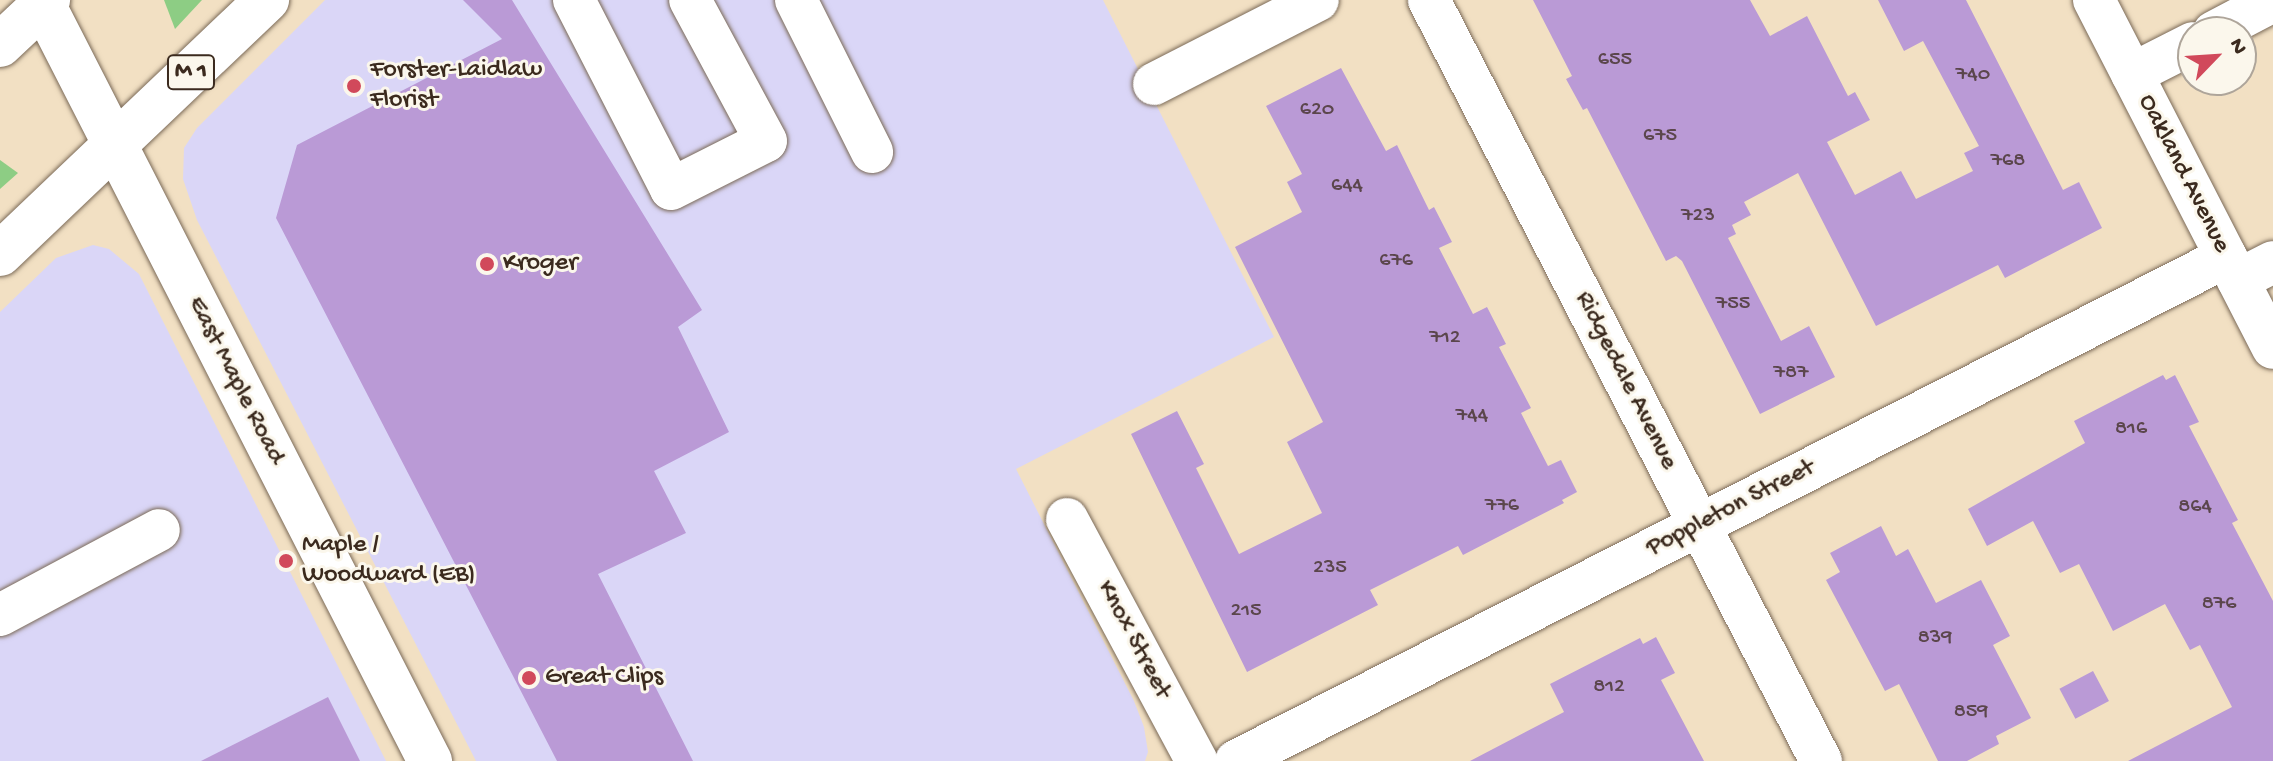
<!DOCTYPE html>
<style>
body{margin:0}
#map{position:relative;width:2273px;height:761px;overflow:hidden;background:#f2e0c3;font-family:"Gochi Hand",sans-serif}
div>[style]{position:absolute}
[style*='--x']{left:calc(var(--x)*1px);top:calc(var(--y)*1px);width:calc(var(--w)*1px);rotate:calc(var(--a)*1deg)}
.built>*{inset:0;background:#dad6f7}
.green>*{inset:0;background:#8dcd84}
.building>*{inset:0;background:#ba9ad6;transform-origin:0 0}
.roads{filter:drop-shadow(0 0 2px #7b6a58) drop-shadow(0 0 2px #7b6a58)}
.minor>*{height:42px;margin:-21px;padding:0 21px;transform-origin:21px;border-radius:21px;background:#fff}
.major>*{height:44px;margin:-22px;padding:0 22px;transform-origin:22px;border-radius:22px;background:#fff}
.dots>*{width:22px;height:22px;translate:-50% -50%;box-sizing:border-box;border:4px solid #fbf7ec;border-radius:50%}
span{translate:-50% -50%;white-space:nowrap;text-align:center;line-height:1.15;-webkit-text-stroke:6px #fbf7ec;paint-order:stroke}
.number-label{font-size:22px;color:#5b464c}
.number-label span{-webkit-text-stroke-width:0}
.shield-label span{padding:2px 6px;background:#fbf7ec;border:2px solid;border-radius:6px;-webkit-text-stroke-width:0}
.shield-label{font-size:24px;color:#3b2a1e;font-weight:700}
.poi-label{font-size:26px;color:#3b2a1e}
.left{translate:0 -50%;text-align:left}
.street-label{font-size:26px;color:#3b2a1e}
.north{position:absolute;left:2177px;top:16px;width:80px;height:80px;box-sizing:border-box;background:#fbf7ec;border:2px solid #aea59a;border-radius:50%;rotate:65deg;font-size:22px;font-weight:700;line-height:32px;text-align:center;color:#3b2a1e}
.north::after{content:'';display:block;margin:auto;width:28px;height:36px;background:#d1495b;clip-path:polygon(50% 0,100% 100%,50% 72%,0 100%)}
</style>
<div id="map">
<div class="built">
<i style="clip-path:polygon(325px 0,1103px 0,1274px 337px,1016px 469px,1134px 701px,1144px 727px,1148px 752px,1145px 761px,476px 761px,197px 220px,183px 179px,184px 148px,197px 128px)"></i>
<i style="clip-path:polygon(93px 245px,109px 249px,139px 274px,386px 761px,0 761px,0 312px,56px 258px)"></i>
</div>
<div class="green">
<i style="clip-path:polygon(164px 0,202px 0,175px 29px)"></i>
<i style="clip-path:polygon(0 160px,18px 173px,0 189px)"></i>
</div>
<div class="building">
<i style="clip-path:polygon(463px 0,512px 0,702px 310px,678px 327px,729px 432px,654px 471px,686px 533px,598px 574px,693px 761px,557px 761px,276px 218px,297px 145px,502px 39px)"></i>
<i style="clip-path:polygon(1533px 0,1750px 0,1770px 36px,1807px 16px,1848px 96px,1855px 92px,1870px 120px,1827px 142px,1855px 195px,1901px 171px,1916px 199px,1973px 171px,1964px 153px,1979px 146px,1923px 41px,1904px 51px,1878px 0,1966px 0,2063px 190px,2079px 182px,2102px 228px,2005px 278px,1998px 265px,1876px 326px,1798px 173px,1744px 202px,1751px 215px,1732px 225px,1736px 234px,1728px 238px,1781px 341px,1809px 326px,1835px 377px,1760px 414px,1682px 261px,1676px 256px,1666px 261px,1587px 108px,1583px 110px,1566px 79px,1572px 76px)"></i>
<i style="clip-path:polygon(1341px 68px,1386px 151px,1397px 145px,1429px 210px,1434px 207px,1452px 242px,1439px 248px,1473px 314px,1487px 307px,1506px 344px,1499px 347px,1531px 408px,1521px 413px,1548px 466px,1561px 460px,1577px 492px,1562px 500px,1564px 503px,1463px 555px,1458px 546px,1370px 590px,1378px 605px,1247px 672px,1131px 434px,1177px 411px,1204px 464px,1196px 468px,1239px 554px,1322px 513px,1287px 442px,1323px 422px,1235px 247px,1302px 212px,1287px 182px,1302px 174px,1266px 106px)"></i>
<i style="clip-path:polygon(2163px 375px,2166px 380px,2175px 375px,2199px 422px,2189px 426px,2238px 520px,2232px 523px,2273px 601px,2273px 761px,2128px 761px,2232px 707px,2200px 645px,2190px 650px,2165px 604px,2113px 631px,2079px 564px,2060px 573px,2033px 521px,1987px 546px,1968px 509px,2085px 443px,2074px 421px)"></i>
<i style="clip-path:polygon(1881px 526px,1896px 556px,1908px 549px,1936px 603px,1981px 580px,2010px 636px,1993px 645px,2031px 718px,1996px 736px,1999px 744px,1967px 761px,1938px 761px,1899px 684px,1885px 691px,1826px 580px,1840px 572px,1830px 553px)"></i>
<i style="clip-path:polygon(1656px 637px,1675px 673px,1661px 680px,1704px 761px,1470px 761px,1564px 712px,1550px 684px,1640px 638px,1643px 644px)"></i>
<i style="left:2093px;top:671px;width:34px;height:38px;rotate:62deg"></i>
<i style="clip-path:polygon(328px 697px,360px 761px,201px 761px)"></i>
</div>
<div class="roads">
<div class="minor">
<i style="--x:574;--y:0;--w:212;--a:62.8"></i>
<i style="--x:671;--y:189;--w:106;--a:-26.8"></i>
<i style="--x:766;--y:141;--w:160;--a:-118.3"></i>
<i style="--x:796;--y:0;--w:170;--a:63.4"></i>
<i style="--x:1429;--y:0;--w:856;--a:62.75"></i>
<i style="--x:2094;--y:0;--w:391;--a:62.8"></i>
<i style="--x:2214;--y:32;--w:67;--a:-27.7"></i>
<i style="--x:2132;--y:74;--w:68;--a:-26.9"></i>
<i style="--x:1154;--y:84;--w:184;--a:-27.1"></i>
<i style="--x:2238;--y:280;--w:39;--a:-27"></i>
<i style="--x:1067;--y:519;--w:275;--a:61.8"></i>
<i style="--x:0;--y:615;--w:180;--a:-28.1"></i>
<i style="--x:1236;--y:761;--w:1111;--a:-26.98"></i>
</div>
<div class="major">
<i style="--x:41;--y:0;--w:855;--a:62.93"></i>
<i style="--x:0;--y:45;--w:66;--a:-43.2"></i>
<i style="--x:0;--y:254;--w:369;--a:-43.6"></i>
</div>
</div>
<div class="dots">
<i style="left:354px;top:86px;background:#d1495b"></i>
<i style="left:487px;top:264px;background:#d1495b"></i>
<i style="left:286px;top:561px;background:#d1495b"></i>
<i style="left:529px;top:678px;background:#d1495b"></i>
</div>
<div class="number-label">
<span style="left:1615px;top:61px">655</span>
<span style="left:1973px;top:76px">740</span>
<span style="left:1317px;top:111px">620</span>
<span style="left:1660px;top:137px">675</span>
<span style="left:2008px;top:162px">768</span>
<span style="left:1347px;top:187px">644</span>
<span style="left:1698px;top:217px">723</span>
<span style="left:1396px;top:262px">676</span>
<span style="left:1733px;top:305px">755</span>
<span style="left:1445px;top:339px">712</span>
<span style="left:1791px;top:374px">787</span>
<span style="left:1472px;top:417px">744</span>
<span style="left:2131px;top:430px">816</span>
<span style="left:1502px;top:507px">776</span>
<span style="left:2195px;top:508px">864</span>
<span style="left:1330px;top:569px">235</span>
<span style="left:2219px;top:605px">876</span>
<span style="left:1246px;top:612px">215</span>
<span style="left:1935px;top:639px">839</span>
<span style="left:1609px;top:688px">812</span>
<span style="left:1971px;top:713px">859</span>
</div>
<div class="shield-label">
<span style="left:191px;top:72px">M 1</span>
</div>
<div class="poi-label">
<span class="left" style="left:370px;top:86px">Forster-Laidlaw<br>Florist</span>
<span class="left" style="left:503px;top:264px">Kroger</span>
<span class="left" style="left:302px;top:561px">Maple /<br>Woodward (EB)</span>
<span class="left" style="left:545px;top:678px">Great Clips</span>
</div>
<div class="street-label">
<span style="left:2183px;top:174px;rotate:63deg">Oakland Avenue</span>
<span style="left:235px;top:381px;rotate:63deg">East Maple Road</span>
<span style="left:1625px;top:381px;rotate:63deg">Ridgedale Avenue</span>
<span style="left:1731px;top:509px;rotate:-27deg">Poppleton Street</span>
<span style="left:1133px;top:640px;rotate:62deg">Knox Street</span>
</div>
<div class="north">N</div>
</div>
